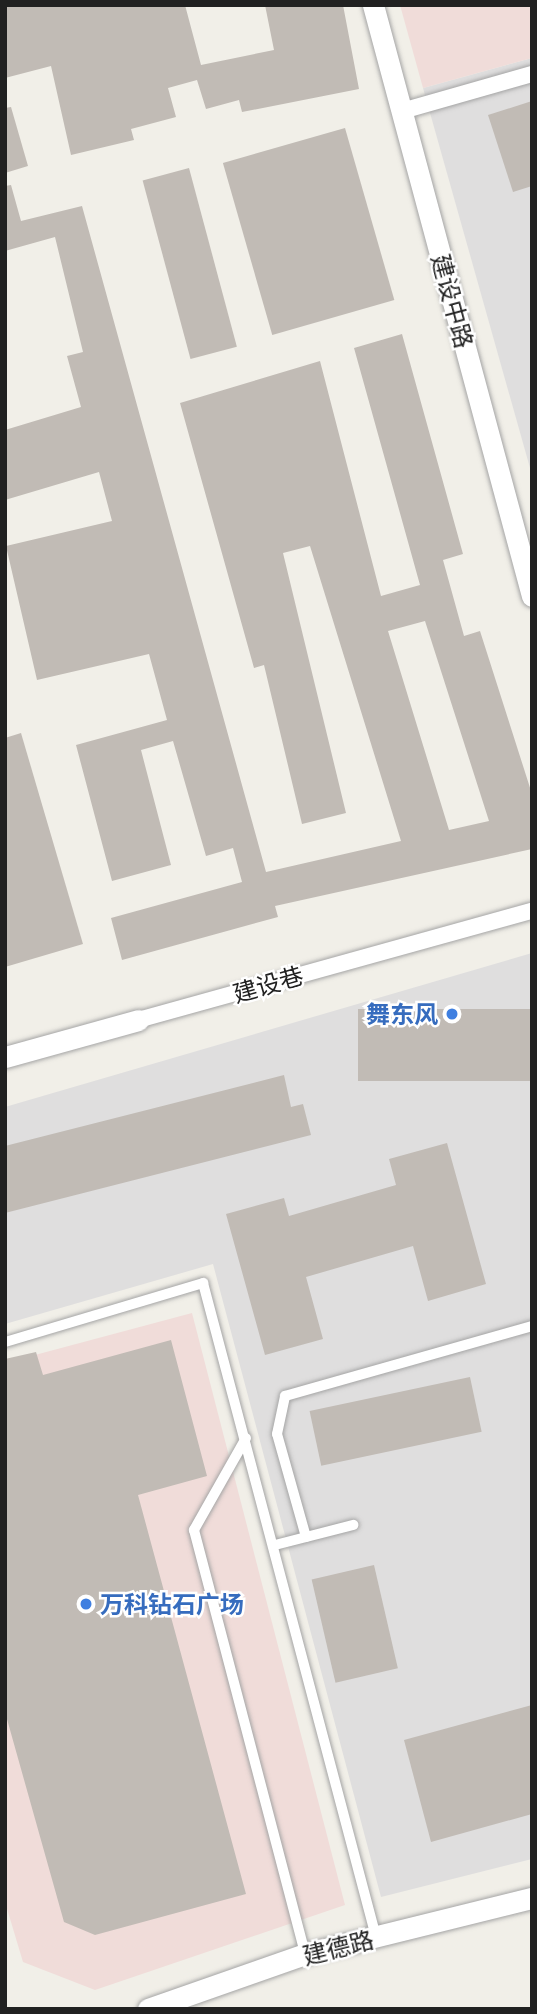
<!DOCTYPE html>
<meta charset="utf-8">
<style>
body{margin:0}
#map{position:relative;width:537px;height:2014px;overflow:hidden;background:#f1efe8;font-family:"Exo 2","Noto Sans SC",sans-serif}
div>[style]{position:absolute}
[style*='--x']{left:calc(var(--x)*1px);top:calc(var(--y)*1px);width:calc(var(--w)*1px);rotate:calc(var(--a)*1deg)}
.residential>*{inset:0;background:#dfdede}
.commercial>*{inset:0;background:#f0dcd9}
.building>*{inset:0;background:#c1bbb5;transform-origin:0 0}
.roads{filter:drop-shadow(0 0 2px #a5a5a5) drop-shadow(0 0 2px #a5a5a5)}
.service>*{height:10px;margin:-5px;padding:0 5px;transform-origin:5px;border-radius:5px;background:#fff}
.pedestrian>*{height:16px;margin:-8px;padding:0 8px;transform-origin:8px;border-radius:8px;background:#fff}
.minor>*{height:21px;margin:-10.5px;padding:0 10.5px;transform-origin:10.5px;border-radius:10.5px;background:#fff}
.dots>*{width:19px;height:19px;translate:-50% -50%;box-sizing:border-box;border:4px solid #fff;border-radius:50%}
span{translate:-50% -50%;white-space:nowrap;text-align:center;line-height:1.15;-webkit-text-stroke:5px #fff;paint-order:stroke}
.street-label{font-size:24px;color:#212121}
.shop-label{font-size:24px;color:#366cbe;font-weight:700}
.right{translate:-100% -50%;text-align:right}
.left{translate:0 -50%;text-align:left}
.frame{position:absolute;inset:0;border:7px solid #212121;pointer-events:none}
</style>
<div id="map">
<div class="residential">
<i style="clip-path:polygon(532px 58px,532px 475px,423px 88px)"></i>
<i style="clip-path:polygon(532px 953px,532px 1859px,381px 1897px,213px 1264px,5px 1324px,5px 1107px)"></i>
</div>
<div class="commercial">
<i style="clip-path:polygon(400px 5px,532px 5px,532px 58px,423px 88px)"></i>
<i style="clip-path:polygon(192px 1313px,345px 1905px,95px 1990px,23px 1962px,5px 1902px,5px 1363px)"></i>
</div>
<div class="building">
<i style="clip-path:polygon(5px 5px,185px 5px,201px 65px,274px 50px,265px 5px,343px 5px,359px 89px,242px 112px,239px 100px,206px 109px,197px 80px,168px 88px,176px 117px,131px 129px,134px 140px,71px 155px,51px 66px,5px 78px)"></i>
<i style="clip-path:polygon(532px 101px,532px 186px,513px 192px,488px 115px)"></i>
<i style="clip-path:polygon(11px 107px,28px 166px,5px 173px,5px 108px)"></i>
<i style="left:345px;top:128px;width:179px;height:127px;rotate:74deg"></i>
<i style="left:189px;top:168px;width:185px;height:48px;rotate:75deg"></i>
<i style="clip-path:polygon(evenodd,11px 185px,21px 221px,82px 206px,266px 872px,401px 841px,310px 546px,283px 553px,346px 813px,302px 824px,264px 665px,254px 668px,180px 403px,320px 361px,381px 596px,420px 585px,354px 348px,402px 334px,463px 554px,443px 560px,464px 636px,480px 631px,532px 794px,532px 849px,275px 906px,278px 917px,122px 960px,111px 918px,242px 882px,233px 848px,206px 856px,173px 741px,141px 750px,171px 865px,112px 881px,76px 745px,167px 720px,149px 654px,37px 680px,6px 546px,112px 521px,99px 472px,5px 500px,5px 430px,81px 407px,67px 356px,83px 352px,55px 237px,5px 251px,5px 186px,11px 185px,425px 621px,489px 821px,449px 830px,388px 631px,425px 621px)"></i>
<i style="clip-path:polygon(21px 733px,83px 944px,5px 967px,5px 738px)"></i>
<i style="left:532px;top:1009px;width:72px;height:174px;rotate:90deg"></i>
<i style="clip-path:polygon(284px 1075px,291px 1107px,303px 1104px,311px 1135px,5px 1213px,5px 1146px)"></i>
<i style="clip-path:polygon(447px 1143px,486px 1284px,428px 1301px,413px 1246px,306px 1277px,323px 1339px,265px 1355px,226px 1214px,284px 1198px,289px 1216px,396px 1185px,389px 1159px)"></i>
<i style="clip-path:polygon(171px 1340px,207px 1476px,138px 1495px,246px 1894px,95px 1935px,64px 1922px,5px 1712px,5px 1359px,36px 1352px,43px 1375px)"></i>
<i style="left:470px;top:1377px;width:56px;height:164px;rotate:78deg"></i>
<i style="left:374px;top:1565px;width:106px;height:64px;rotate:77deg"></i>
<i style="clip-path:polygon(532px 1705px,532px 1814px,431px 1842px,404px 1740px)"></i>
</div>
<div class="roads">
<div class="service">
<i style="--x:5;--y:1342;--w:207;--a:-16.6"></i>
<i style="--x:203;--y:1283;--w:676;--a:75.18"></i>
<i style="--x:246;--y:1438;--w:106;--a:119.5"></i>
<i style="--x:194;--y:1530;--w:438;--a:75.3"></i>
<i style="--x:306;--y:1537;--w:107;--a:-105.7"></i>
<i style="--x:277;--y:1434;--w:39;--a:-78"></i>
<i style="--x:285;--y:1396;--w:257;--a:-15.8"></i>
<i style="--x:275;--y:1545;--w:81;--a:-14.4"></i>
</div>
<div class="pedestrian">
<i style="--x:402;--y:111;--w:135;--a:-15.9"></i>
<i style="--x:138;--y:1020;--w:409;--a:-15.5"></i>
</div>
<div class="minor">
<i style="--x:373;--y:5;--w:612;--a:74.94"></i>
<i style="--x:5;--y:1057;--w:138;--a:-15.5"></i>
<i style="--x:148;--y:2009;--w:166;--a:-19.3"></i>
<i style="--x:305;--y:1954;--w:234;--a:-13.9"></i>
</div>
</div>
<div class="dots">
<i style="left:452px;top:1014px;background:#3f7fe0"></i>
<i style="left:86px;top:1604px;background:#3f7fe0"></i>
</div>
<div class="street-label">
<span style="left:453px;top:301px;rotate:75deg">建设中路</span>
<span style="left:268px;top:984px;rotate:-16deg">建设巷</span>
<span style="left:338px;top:1947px;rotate:-14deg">建德路</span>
</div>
<div class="shop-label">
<span class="right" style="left:438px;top:1014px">舞东风</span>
<span class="left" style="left:100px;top:1604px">万科钻石广场</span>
</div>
<div class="frame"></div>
</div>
